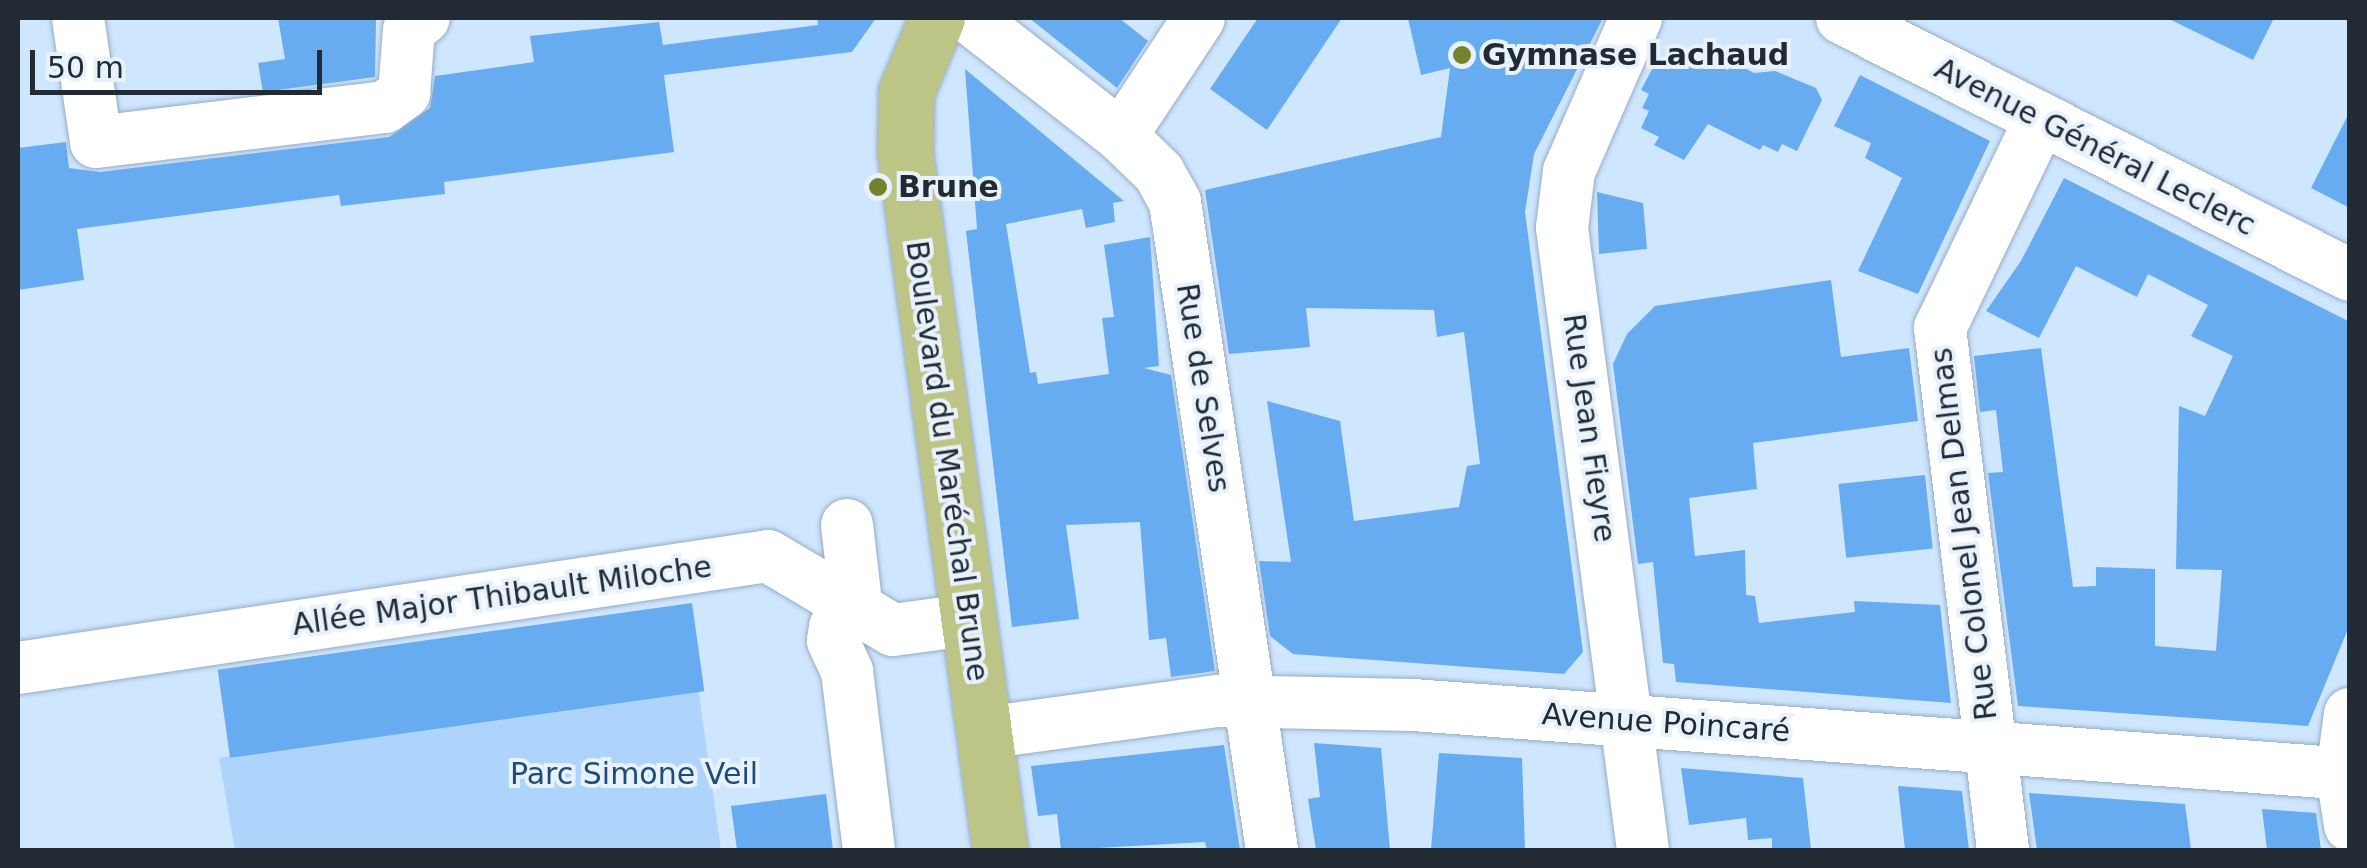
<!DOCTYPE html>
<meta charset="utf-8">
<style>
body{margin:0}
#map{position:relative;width:2367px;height:868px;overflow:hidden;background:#cfe6ff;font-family:"DejaVu Sans",sans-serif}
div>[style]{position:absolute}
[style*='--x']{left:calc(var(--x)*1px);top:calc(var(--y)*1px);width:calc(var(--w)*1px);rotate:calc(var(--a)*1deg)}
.green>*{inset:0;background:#aed4fb}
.building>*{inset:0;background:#67acf1;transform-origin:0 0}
.roads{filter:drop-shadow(0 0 2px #96adc4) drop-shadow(0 0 2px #96adc4)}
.minor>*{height:52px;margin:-26px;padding:0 26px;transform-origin:26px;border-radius:26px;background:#fff}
.major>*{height:55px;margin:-27.5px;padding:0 27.5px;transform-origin:27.5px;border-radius:27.5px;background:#bcc586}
.dots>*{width:28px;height:28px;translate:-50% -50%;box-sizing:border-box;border:5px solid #e8f2fc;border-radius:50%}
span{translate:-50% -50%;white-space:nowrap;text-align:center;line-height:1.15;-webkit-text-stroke:8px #e8f2fc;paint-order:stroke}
.poi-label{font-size:30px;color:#222b34;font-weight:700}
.left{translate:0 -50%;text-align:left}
.street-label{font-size:30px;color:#222b34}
.park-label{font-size:30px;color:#1c4d7a}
.frame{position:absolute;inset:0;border:20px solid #222b34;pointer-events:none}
.scale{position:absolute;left:30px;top:50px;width:292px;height:45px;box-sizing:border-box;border:5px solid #222b34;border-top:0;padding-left:12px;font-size:30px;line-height:35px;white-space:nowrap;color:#222b34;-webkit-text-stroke:8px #e8f2fc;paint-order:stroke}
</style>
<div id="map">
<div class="green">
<i style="clip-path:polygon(698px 687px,721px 850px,235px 850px,219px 758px)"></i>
</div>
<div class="building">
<i style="clip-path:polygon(278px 18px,376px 18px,375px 77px,263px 92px,258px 63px,285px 59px)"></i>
<i style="clip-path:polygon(817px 18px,876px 18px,852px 52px,664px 75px,674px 152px,444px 182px,445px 194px,341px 206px,339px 195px,77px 229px,84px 280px,18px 290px,18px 148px,66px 142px,69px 168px,100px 172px,389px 137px,430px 108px,435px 76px,534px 62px,530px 36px,659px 22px,663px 45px,818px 25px)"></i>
<i style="clip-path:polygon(1029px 18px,1119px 18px,1148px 41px,1117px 88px)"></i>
<i style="clip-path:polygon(1258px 18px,1342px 18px,1267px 130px,1210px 89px)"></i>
<i style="clip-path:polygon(1408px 18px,1603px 18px,1534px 154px,1525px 212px,1583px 652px,1564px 674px,1293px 654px,1270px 636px,1259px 561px,1291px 562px,1267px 401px,1340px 421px,1354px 521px,1459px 507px,1467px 466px,1480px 464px,1464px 332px,1437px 337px,1434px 310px,1306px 308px,1310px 347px,1229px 354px,1205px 190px,1441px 137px,1450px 68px,1421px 75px)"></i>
<i style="clip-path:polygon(2167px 18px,2274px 18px,2253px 60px)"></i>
<i style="clip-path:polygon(1680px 55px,1728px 70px,1733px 62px,1754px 73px,1775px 71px,1816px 88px,1822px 100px,1797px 151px,1782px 144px,1778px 152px,1763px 145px,1760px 150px,1708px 124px,1684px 160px,1654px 145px,1659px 137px,1641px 128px,1649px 111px,1642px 108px,1649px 94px,1641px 90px,1659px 56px,1677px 64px)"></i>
<i style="clip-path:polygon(965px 69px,1124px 201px,1113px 203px,1115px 222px,1086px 228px,1082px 209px,1006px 224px,1030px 373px,1036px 372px,1038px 384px,1109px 374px,1102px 318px,1114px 317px,1104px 245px,1150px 237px,1159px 366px,1144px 368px,1171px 375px,1215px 671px,1171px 677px,1166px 638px,1149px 640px,1140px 522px,1066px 525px,1079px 619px,1012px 627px,966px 231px,977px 229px)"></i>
<i style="clip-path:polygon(1860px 75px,1990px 141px,1918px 294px,1858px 271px,1902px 178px,1865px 158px,1871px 143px,1834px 126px)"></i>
<i style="clip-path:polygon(2350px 111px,2350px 208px,2311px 188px)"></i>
<i style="clip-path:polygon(2064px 178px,2350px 322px,2350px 624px,2308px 726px,2018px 706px,1988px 473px,2003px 472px,1996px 410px,1980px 412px,1974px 356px,2041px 348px,2073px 587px,2096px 586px,2096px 567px,2155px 569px,2155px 646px,2216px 651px,2222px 570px,2176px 569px,2179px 406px,2205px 416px,2233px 356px,2191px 336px,2208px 305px,2148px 274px,2137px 297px,2076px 266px,2039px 338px,1986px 311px,2021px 261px)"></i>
<i style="clip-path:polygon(1597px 192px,1643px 203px,1647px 249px,1599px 254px)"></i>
<i style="clip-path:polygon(1831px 280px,1841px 357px,1909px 348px,1918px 421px,1753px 443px,1757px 489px,1689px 498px,1695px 556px,1745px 550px,1746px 595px,1755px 596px,1759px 623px,1855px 612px,1854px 601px,1940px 605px,1951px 703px,1676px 682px,1674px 664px,1663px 663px,1653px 562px,1638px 564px,1613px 364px,1627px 334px,1655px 306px)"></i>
<i style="left:1925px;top:475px;width:74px;height:87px;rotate:84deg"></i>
<i style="left:692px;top:603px;width:89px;height:479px;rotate:82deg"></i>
<i style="clip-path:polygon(1314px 743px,1381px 748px,1390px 850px,1316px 850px,1308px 799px,1320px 797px)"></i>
<i style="clip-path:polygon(1224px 745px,1240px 850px,1207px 850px,1205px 842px,1061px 850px,1057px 814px,1038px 816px,1031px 766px)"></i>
<i style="clip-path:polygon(1439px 753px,1522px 758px,1525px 850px,1431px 850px)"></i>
<i style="clip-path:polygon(1681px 768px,1803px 778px,1811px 850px,1772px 850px,1772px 838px,1748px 840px,1746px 818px,1689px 825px)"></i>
<i style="clip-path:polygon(1898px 786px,1962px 791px,1969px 850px,1905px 850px)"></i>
<i style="clip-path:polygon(2029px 793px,2185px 804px,2191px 850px,2037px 850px)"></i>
<i style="clip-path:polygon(826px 794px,833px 850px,737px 850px,731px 806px)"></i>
<i style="clip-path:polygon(2262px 809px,2316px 813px,2321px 850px,2267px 850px)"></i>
</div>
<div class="roads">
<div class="minor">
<i style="--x:78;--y:18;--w:125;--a:81.7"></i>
<i style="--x:96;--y:142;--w:291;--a:-6.9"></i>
<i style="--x:385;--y:107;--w:24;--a:-36"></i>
<i style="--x:404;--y:93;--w:63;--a:-85.5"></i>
<i style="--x:409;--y:30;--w:19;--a:-39"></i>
<i style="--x:970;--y:18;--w:192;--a:38"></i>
<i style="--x:1121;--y:136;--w:53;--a:44.2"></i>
<i style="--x:1159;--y:173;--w:33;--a:61"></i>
<i style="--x:1175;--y:202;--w:655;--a:81.49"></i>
<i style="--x:1636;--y:18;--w:167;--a:113.6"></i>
<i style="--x:1569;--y:171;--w:57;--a:97"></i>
<i style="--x:1562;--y:228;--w:627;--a:82.58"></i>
<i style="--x:1842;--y:18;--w:569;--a:26.84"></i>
<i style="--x:1121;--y:136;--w:141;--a:-56.5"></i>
<i style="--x:847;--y:525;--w:87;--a:83.4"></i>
<i style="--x:857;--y:611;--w:27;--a:144"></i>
<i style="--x:835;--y:627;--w:14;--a:98"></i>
<i style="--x:833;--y:641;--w:33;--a:65"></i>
<i style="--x:847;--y:671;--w:180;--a:83"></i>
<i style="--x:18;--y:668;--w:758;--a:-8.49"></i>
<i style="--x:768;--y:556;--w:145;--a:30.6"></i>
<i style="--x:893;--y:630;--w:75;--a:-7.7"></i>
<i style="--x:2350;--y:714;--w:61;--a:97.6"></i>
<i style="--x:2342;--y:774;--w:52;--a:81.1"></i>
<i style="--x:984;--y:733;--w:237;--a:-7.8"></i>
<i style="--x:1219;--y:701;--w:194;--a:1.2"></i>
<i style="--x:1413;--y:705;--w:940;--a:4.21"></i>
<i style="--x:2003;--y:850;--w:526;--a:-96.88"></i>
<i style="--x:1940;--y:328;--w:231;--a:-64.3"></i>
</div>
<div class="major">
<i style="--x:937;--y:18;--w:80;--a:112.7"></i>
<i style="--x:906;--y:92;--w:61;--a:90.9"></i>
<i style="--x:905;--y:153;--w:703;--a:82.24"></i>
</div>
</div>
<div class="dots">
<i style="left:1462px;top:55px;background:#74812f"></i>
<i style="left:878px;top:187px;background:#74812f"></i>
</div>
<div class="poi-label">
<span class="left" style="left:1482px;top:55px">Gymnase Lachaud</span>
<span class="left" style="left:898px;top:187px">Brune</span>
</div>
<div class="street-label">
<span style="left:2095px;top:147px;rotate:27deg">Avenue Général Leclerc</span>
<span style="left:1203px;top:388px;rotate:81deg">Rue de Selves</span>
<span style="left:1589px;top:428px;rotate:82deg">Rue Jean Fieyre</span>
<span style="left:947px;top:461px;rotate:82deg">Boulevard du Maréchal Brune</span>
<span style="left:1964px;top:534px;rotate:-97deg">Rue Colonel Jean Delmas</span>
<span style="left:502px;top:596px;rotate:-8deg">Allée Major Thibault Miloche</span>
<span style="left:1666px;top:723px;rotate:4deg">Avenue Poincaré</span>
</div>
<div class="park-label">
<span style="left:634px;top:774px">Parc Simone Veil</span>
</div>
<div class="frame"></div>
<div class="scale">50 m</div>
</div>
